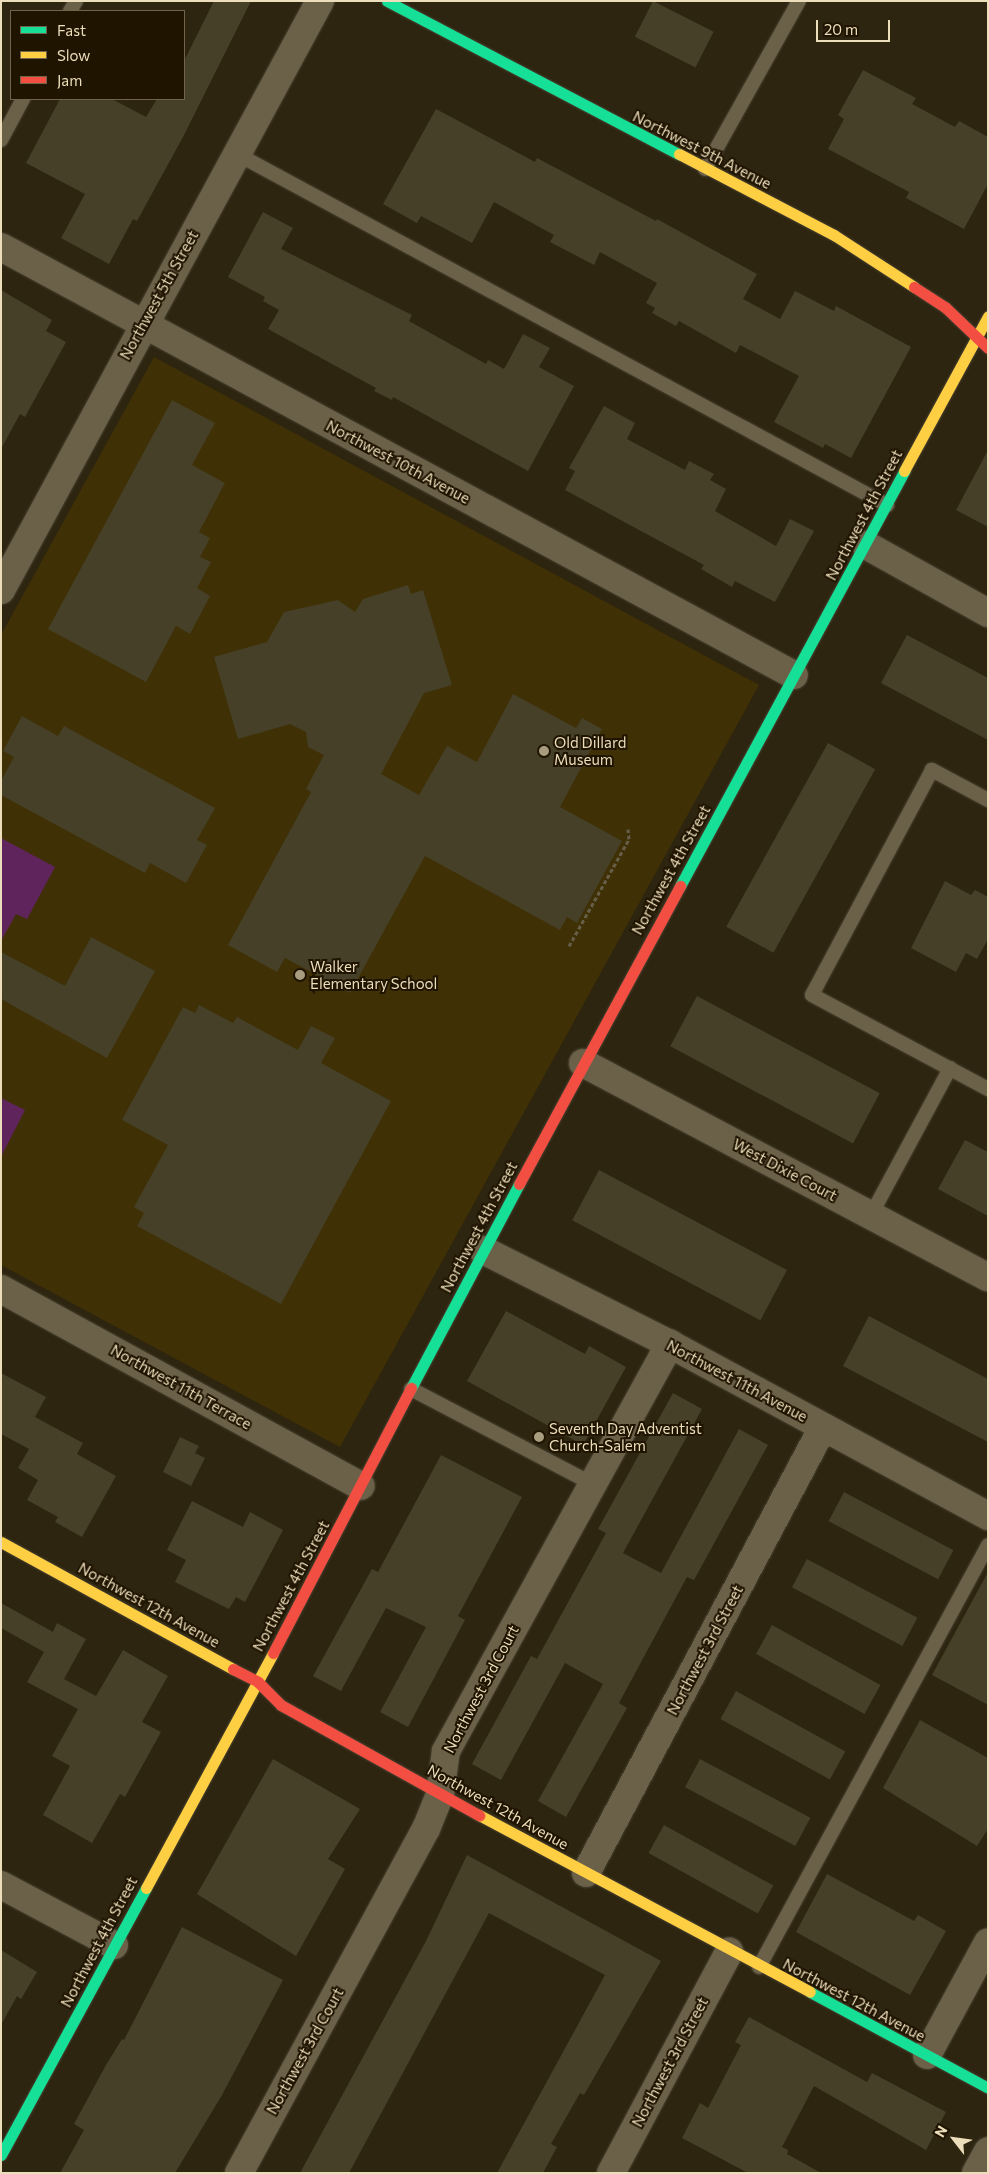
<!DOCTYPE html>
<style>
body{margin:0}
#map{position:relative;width:989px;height:2174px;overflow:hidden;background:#2d2510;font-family:Commissioner,sans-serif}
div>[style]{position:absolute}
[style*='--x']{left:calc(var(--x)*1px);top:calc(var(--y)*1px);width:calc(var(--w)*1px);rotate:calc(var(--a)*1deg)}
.built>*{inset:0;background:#3f3005}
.green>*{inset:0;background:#60245d}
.building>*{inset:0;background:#454027;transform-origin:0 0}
.path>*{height:3px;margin-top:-1.5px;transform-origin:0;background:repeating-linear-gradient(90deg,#665e49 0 4px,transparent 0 6.5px)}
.roads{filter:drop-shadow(0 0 1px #484130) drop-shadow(0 0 1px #484130)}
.lane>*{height:14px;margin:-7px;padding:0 7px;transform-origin:7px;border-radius:7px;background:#6b6149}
.street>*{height:28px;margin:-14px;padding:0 14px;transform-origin:14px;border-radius:14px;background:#6b6149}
.fast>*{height:11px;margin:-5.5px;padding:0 5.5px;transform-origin:5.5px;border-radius:5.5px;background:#16e098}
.slow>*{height:11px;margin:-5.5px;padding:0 5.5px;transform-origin:5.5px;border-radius:5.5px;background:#ffcf43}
.jam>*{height:11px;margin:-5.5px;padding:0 5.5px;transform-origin:5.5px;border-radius:5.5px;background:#f24e42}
.dots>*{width:14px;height:14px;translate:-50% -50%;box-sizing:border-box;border:2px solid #1f1400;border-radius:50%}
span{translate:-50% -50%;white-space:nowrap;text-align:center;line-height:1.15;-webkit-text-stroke:4px #1f1400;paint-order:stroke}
.street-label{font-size:15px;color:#ecddbb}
.poi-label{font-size:15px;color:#ecddbb}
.left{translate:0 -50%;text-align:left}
.frame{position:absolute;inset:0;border:2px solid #ecddbb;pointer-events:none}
.legend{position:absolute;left:10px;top:10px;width:175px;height:90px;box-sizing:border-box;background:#1f1400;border:1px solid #71644b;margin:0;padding:6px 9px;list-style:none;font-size:15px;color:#ecddbb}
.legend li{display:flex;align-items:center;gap:10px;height:25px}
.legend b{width:25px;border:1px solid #71644b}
.north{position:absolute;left:929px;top:2114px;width:50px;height:50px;-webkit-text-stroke:4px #1f1400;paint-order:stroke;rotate:300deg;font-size:14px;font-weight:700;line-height:20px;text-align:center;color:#ecddbb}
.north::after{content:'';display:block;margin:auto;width:18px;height:22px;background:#ecddbb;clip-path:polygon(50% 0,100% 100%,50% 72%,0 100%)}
.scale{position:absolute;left:816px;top:20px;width:74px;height:22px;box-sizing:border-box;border:2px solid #ecddbb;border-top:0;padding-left:6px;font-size:15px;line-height:18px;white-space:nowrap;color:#ecddbb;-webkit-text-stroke:4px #1f1400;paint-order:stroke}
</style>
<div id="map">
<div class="built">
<i style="clip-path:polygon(154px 357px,759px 685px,340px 1447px,1px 1265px,1px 635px)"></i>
</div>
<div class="green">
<i style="clip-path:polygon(1px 838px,55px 867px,27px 919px,16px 914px,1px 941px)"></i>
<i style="clip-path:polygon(1px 1098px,25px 1110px,1px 1157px)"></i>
</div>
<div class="building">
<i style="clip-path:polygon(214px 1px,251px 1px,183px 137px,137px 221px,133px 219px,109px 264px,61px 238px,85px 194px,26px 163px,60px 99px,112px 99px,146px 117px,157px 99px,184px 99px,184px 61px)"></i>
<i style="left:653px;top:1px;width:68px;height:40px;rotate:27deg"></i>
<i style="clip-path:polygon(863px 70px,916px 98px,912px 104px,955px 127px,959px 121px,988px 137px,988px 184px,964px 229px,906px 198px,909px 192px,828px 149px,844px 119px,838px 115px)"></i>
<i style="clip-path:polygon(436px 109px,535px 162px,537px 158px,656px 221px,657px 219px,757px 274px,743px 299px,780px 319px,795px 291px,834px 311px,836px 306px,911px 347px,851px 458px,825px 444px,823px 448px,774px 422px,799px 376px,740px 345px,736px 353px,679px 321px,676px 326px,652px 313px,655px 308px,646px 303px,657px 283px,600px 252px,594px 265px,550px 242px,554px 235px,494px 202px,472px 243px,421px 216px,417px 223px,383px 204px)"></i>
<i style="clip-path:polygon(263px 212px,293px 228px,281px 249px,412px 315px,409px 321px,486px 364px,488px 360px,504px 369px,523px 334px,550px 348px,539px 367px,574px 386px,528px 471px,393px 397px,392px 400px,374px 391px,376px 388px,268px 329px,279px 310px,263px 301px,265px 297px,228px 277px)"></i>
<i style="clip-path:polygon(1px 290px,52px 320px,46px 331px,66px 342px,25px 417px,20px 414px,1px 449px)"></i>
<i style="clip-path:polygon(172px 400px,215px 423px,192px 465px,225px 483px,199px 532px,210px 538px,200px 557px,211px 562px,197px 588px,210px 596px,190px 634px,176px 626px,146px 682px,48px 629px)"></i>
<i style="clip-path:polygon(604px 406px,635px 423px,627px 439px,685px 470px,689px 461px,714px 474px,710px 480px,726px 489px,715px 511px,776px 546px,790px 519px,814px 531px,775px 602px,735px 581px,732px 587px,701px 569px,704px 565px,565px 490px,575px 471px,569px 468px)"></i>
<i style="clip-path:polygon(988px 450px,988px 527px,956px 510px)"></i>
<i style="clip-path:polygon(408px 585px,411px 594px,423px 590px,452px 685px,424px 693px,381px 774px,419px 795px,447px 746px,477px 762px,513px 694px,576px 728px,582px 718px,602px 729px,560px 807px,622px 841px,577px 923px,567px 917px,560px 930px,425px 856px,350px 993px,285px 958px,277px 972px,228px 945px,311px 792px,306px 789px,324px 755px,308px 747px,306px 732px,290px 724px,238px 739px,214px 657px,267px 642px,284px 612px,338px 600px,355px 612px,363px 599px)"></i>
<i style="clip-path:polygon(907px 635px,988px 678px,988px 740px,881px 683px)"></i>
<i style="clip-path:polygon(22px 716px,58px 736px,64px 726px,215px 808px,197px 840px,207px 845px,186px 883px,150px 863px,145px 873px,1px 795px,1px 781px,14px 757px,3px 751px)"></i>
<i style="left:828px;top:743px;width:54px;height:210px;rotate:29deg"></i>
<i style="clip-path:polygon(945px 881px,971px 895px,975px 890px,988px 897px,988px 939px,977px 959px,966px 953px,956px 972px,911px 948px)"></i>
<i style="clip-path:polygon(91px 937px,155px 971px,107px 1058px,1px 999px,1px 952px,65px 986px)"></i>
<i style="left:697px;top:996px;width:207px;height:57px;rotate:28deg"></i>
<i style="clip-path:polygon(199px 1005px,233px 1023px,237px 1017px,298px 1050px,311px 1026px,335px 1038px,321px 1063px,391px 1101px,281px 1304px,137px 1226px,144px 1213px,134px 1207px,168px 1145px,122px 1120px,183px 1007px,195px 1013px)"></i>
<i style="clip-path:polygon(965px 1140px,988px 1152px,988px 1216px,938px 1189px)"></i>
<i style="left:599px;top:1170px;width:213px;height:57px;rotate:28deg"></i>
<i style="clip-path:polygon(506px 1311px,585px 1354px,589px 1346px,626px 1367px,583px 1445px,467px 1381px)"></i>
<i style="clip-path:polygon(869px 1316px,988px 1379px,988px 1442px,843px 1366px)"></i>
<i style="clip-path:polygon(1px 1373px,46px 1397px,35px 1417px,83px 1443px,77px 1454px,116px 1476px,82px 1537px,55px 1522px,58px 1517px,27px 1500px,38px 1480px,18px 1468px,29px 1449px,1px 1434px)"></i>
<i style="clip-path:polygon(673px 1393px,702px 1409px,623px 1553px,661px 1573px,739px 1429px,768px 1445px,694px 1580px,687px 1577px,619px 1703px,627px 1708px,566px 1817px,538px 1801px,603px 1684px,565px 1663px,501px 1780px,472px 1764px,531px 1656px,537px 1659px,606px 1533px,598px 1529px)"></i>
<i style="clip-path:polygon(180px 1437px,199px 1446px,195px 1453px,205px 1458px,191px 1486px,163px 1472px)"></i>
<i style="clip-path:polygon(441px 1455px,522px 1497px,458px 1616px,465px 1620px,408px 1727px,380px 1712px,426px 1627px,386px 1608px,341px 1691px,313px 1676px,372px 1569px,378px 1572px)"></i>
<i style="left:844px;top:1492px;width:124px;height:33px;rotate:28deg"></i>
<i style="clip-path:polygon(192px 1501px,243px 1527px,250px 1512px,283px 1530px,245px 1602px,236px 1597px,229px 1609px,175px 1582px,186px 1560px,167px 1550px)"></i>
<i style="left:807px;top:1559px;width:125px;height:32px;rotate:28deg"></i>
<i style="clip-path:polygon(988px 1572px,988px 1705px,932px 1675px)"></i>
<i style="clip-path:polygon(1px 1603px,53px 1632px,57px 1623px,86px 1639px,64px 1679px,96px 1696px,123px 1650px,168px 1676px,142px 1722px,161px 1732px,125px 1797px,120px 1794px,92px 1843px,43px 1815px,70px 1766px,52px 1756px,78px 1709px,27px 1682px,44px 1652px,1px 1628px)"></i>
<i style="left:772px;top:1625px;width:124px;height:33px;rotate:29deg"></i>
<i style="left:736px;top:1691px;width:125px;height:32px;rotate:29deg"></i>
<i style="clip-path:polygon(920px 1720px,988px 1758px,988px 1829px,977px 1846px,883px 1788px)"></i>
<i style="clip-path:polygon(273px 1759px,360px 1809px,328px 1859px,345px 1869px,296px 1956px,197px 1894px)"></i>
<i style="left:700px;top:1759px;width:125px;height:32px;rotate:28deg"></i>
<i style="left:664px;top:1825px;width:125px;height:32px;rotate:29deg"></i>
<i style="clip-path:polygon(467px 1855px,661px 1961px,584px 2095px,580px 2093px,551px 2144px,557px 2147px,543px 2173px,497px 2173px,605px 1975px,489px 1913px,349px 2173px,300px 2173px,426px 1941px)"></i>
<i style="clip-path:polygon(827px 1874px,914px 1921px,918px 1915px,946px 1931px,910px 1995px,796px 1932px)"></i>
<i style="clip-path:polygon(182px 1927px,283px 1980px,222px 2095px,175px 2173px,60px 2173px,84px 2130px,74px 2124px,106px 2065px,122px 2039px,124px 2040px)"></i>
<i style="clip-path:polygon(1px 1950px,37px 1972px,21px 1999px,17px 1996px,1px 2025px)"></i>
<i style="clip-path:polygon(749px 2017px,867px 2082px,872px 2073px,946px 2112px,926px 2150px,814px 2086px,782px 2147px,788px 2150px,787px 2154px,821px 2173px,748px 2173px,682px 2138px,700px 2103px,708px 2108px,741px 2045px,735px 2042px)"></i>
</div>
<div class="path">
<i style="--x:569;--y:946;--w:123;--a:-60.7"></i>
<i style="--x:629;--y:839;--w:10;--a:-96"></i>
</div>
<div class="roads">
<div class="lane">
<i style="--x:70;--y:11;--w:12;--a:-59"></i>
<i style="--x:1;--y:140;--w:47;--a:-61.8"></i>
<i style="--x:237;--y:154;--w:739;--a:28.37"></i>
<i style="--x:705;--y:169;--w:193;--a:-60.8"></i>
<i style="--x:988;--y:800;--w:64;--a:-151.8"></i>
<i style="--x:932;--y:770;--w:255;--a:118.1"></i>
<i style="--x:812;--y:995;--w:200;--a:28.1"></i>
<i style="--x:871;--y:1215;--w:167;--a:-61.7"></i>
<i style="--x:411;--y:1389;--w:205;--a:27.6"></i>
<i style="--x:759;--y:1967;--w:480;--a:-61.5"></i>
</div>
<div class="street">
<i style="--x:1;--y:247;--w:901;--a:28.36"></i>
<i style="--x:866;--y:545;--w:140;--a:29.1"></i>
<i style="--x:1;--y:590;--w:670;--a:-61.56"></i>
<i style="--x:583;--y:1063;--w:458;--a:27.9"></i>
<i style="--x:483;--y:1250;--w:209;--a:26.7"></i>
<i style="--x:670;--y:1344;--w:362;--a:28.4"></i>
<i style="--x:1;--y:1289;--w:410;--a:28.7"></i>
<i style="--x:586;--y:1873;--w:505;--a:-62.01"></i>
<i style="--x:1;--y:1885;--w:128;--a:28"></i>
<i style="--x:927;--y:2055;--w:128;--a:-61.6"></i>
<i style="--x:239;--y:2173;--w:392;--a:-61.5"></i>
<i style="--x:426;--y:1829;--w:38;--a:-68"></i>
<i style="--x:440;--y:1794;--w:43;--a:-82.1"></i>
<i style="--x:446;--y:1751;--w:465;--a:-61.2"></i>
<i style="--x:611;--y:2173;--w:251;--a:-61.9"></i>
<i style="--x:976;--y:2173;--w:25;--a:-61"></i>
</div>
<div class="fast">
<i style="--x:387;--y:1;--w:330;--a:27.7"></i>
<i style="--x:680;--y:886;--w:472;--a:-61.6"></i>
<i style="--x:411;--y:1388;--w:231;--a:-62.1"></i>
<i style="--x:810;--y:1992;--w:202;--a:28.3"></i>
<i style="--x:1;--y:2155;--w:304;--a:-61.5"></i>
</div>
<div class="slow">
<i style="--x:679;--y:154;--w:175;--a:27.6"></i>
<i style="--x:834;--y:235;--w:95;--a:33"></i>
<i style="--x:904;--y:471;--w:176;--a:-61.5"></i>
<i style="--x:1;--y:1542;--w:264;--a:28.7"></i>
<i style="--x:479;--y:1815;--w:375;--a:28.1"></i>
<i style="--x:146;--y:1888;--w:267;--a:-61.6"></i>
</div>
<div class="jam">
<i style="--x:914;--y:287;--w:37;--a:33"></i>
<i style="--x:945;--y:307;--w:59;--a:43.6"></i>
<i style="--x:519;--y:1184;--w:339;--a:-61.6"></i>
<i style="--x:273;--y:1653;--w:299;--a:-62.5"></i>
<i style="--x:233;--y:1669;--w:28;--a:27"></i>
<i style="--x:258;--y:1682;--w:33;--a:45"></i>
<i style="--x:281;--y:1705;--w:227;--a:29.1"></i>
</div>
</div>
<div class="dots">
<i style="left:544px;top:751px;background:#a99d7f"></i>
<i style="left:300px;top:975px;background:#a99d7f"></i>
<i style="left:539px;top:1437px;background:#a99d7f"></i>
</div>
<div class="street-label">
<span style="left:702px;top:150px;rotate:27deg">Northwest 9th Avenue</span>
<span style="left:159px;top:295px;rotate:-61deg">Northwest 5th Street</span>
<span style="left:398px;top:462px;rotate:28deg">Northwest 10th Avenue</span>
<span style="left:864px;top:515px;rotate:-62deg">Northwest 4th Street</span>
<span style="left:671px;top:870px;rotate:-61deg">Northwest 4th Street</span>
<span style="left:785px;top:1170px;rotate:28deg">West Dixie Court</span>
<span style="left:479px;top:1227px;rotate:-62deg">Northwest 4th Street</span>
<span style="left:737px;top:1381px;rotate:28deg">Northwest 11th Avenue</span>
<span style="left:181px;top:1387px;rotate:29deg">Northwest 11th Terrace</span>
<span style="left:291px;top:1586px;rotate:-62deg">Northwest 4th Street</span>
<span style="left:149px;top:1605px;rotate:29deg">Northwest 12th Avenue</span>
<span style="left:705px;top:1650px;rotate:-62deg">Northwest 3rd Street</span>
<span style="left:481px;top:1689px;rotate:-62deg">Northwest 3rd Court</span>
<span style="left:498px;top:1807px;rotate:29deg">Northwest 12th Avenue</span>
<span style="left:99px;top:1942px;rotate:-62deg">Northwest 4th Street</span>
<span style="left:854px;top:2000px;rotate:28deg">Northwest 12th Avenue</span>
<span style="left:305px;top:2051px;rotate:-61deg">Northwest 3rd Court</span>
<span style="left:670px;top:2062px;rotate:-62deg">Northwest 3rd Street</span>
</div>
<div class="poi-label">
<span class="left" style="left:554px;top:751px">Old Dillard<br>Museum</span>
<span class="left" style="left:310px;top:975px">Walker<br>Elementary School</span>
<span class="left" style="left:549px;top:1437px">Seventh Day Adventist<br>Church-Salem</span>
</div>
<div class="frame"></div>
<ul class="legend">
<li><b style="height:6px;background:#16e098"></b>Fast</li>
<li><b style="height:6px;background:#ffcf43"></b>Slow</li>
<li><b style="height:6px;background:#f24e42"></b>Jam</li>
</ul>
<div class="north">N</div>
<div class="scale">20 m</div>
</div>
